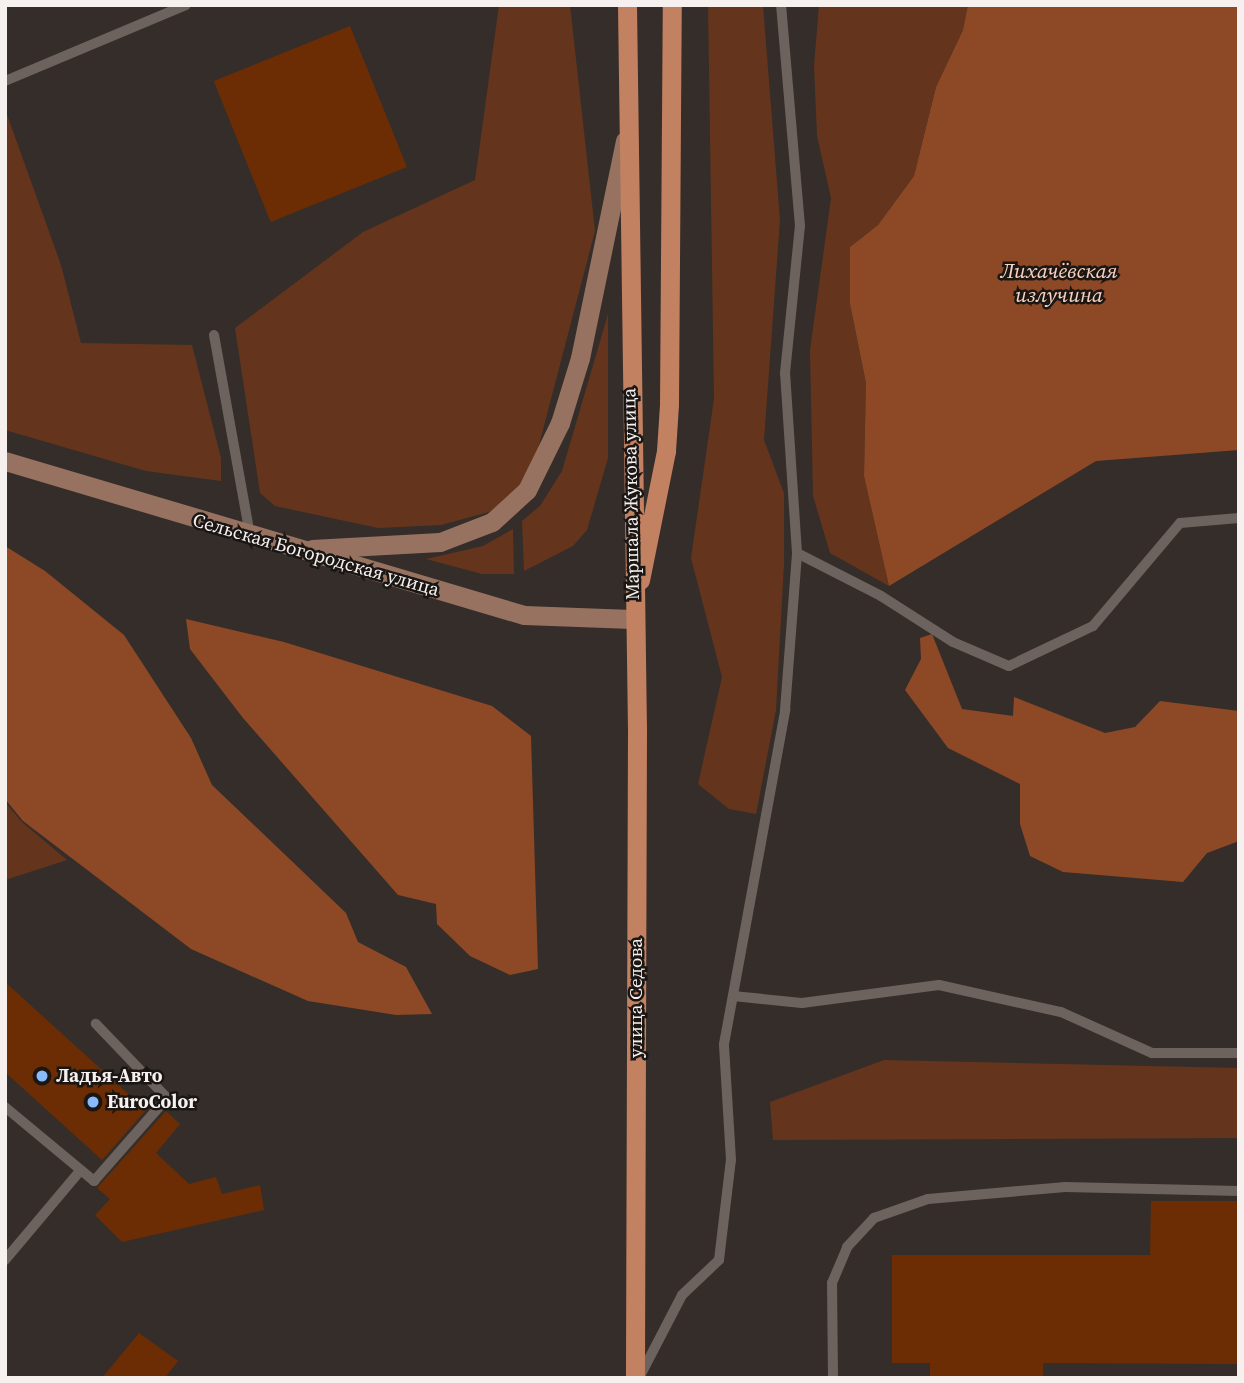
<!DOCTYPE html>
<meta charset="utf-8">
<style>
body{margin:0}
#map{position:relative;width:1244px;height:1383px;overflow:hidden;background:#352d29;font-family:"Source Serif 4",serif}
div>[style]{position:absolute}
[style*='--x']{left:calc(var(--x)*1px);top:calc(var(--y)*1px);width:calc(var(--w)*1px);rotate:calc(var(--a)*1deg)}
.green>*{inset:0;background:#64351c}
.water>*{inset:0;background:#8d4926}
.building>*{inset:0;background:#6d2d04;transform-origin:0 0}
.service>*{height:10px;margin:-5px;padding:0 5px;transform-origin:5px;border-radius:5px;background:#6c635f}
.secondary>*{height:19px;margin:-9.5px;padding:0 9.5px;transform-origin:9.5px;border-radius:9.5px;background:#977260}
.primary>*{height:19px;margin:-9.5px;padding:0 9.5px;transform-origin:9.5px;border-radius:9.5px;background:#c28161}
.dots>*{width:19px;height:19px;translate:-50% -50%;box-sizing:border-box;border:4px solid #1a1614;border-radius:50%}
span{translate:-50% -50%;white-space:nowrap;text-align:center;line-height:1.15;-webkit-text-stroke:5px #1a1614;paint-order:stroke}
.street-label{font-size:19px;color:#f6f0ee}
.poi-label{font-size:19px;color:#f6f0ee;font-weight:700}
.left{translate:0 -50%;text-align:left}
.water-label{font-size:21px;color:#fcd3c0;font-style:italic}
.frame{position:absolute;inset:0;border:7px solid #f6f0ee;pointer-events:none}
</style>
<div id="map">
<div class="green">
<i style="clip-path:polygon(499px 5px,570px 5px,595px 231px,534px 464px,514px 493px,489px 512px,441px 525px,378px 528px,275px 506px,260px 493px,235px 328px,363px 232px,475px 180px)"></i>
<i style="clip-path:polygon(708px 5px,763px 5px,780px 220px,764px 440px,784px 493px,784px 564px,776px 710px,756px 814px,729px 809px,698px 784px,722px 677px,691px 558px,714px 399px)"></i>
<i style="clip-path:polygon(819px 5px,968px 5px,963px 30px,936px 87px,914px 176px,878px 225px,850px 247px,850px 304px,866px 383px,864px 476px,889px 586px,830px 553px,813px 496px,810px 350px,831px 198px,817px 136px,814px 66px)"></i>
<i style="clip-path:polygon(5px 109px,61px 265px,81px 343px,192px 345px,221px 458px,221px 481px,146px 471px,5px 430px)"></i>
<i style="clip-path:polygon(608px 314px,608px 458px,587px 530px,573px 546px,524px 571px,522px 521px,540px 506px,562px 471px)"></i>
<i style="clip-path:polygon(513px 529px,514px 574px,482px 574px,426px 559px,483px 546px)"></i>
<i style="clip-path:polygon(5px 802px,22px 822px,67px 860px,5px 880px)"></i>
<i style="clip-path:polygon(884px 1060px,1239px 1068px,1239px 1138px,773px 1140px,770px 1102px)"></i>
</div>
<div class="water">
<i style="clip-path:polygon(968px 5px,1239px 5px,1239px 450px,1096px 461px,889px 586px,864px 476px,866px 383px,850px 304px,850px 247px,878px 225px,914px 176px,936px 87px,963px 30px)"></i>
<i style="clip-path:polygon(5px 546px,45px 571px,124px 635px,191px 738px,212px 785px,346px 913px,358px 942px,406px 967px,432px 1014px,396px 1015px,308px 1001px,191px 949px,23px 821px,5px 799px)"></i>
<i style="clip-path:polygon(186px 619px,284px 642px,492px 706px,531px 736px,538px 969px,510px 975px,470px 956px,437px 924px,436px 904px,398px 895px,243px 718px,190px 649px)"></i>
<i style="clip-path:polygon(932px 634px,962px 709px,1013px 716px,1014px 697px,1105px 733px,1135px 727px,1160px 701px,1239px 711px,1239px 841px,1207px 853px,1183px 882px,1063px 872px,1030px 856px,1020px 824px,1020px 784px,948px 748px,905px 690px,921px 659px,920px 638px)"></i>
</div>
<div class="building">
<i style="left:350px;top:26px;width:152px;height:147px;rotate:68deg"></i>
<i style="clip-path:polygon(5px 982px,146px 1110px,102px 1160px,5px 1072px)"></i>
<i style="clip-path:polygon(166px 1111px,180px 1124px,156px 1153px,189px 1184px,216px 1177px,222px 1194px,260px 1185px,264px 1210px,122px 1242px,95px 1215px,110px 1199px,97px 1188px)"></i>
<i style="clip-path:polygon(1151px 1201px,1239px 1201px,1239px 1364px,1043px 1363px,1043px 1378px,930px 1378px,930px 1363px,892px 1363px,892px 1255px,1150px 1255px)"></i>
<i style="clip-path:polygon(139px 1333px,178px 1361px,165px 1378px,102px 1378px)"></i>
</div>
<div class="service">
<i style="--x:5;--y:81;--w:196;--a:-22.8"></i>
<i style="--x:214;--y:335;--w:204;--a:79.8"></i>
<i style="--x:797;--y:553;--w:94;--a:27.1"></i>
<i style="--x:881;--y:596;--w:85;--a:32.6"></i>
<i style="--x:953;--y:642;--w:61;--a:23.2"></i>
<i style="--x:1009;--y:666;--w:93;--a:-25.5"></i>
<i style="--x:1093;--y:626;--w:135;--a:-49.8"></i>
<i style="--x:1180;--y:523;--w:59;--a:-4.8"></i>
<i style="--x:733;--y:996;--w:69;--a:5.8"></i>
<i style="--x:802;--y:1003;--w:138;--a:-7.5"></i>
<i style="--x:939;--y:985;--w:125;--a:12.5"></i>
<i style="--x:1061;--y:1012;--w:100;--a:24.3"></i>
<i style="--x:1152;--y:1053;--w:87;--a:0"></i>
<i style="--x:5;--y:1107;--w:116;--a:39.7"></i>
<i style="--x:94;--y:1181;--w:111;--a:-48.7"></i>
<i style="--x:167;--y:1098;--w:103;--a:-133.8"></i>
<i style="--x:5;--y:1260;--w:116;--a:-49.9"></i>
<i style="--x:639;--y:1378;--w:93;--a:-62.6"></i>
<i style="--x:682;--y:1295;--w:51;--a:-43.4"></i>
<i style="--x:719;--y:1260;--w:101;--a:-83.2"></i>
<i style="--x:731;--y:1160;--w:116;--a:-93.5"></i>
<i style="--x:724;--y:1044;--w:340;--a:-79.6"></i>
<i style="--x:785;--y:710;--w:157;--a:-85.6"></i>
<i style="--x:797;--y:553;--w:180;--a:-93.8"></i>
<i style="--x:785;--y:373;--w:148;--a:-84.2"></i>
<i style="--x:800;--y:226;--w:222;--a:-94.9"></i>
<i style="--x:833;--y:1378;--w:95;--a:-90.6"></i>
<i style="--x:832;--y:1283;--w:39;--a:-67"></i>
<i style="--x:847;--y:1247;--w:40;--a:-47"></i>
<i style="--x:874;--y:1218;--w:57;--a:-19.4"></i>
<i style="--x:928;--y:1199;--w:138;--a:-5"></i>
<i style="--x:1065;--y:1187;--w:174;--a:1.3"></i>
</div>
<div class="secondary">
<i style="--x:5;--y:461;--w:541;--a:16.53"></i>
<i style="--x:524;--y:615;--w:108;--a:2.1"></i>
<i style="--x:312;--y:549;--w:128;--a:-3.1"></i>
<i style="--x:440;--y:542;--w:56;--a:-21"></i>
<i style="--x:492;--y:522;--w:47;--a:-42.4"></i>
<i style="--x:527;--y:490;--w:75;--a:-63.8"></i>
<i style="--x:560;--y:423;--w:68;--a:-72.9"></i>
<i style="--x:580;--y:358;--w:222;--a:-78.3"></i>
</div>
<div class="primary">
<i style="--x:627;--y:5;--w:724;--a:89.21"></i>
<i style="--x:637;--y:729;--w:649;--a:90.18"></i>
<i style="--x:640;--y:580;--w:132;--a:-78.6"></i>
<i style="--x:666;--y:451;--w:47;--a:-86.3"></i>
<i style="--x:669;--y:404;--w:399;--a:-89.6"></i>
</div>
<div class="dots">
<i style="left:42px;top:1076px;background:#89bafc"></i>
<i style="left:93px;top:1102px;background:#89bafc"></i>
</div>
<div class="street-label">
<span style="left:631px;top:494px;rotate:-91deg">Маршала Жукова улица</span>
<span style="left:316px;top:555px;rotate:16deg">Сельская Богородская улица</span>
<span style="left:636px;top:998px;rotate:-90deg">улица Седова</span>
</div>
<div class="poi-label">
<span class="left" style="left:56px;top:1076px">Ладья-Авто</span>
<span class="left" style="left:107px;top:1102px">EuroColor</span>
</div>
<div class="water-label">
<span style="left:1059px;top:283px">Лихачёвская<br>излучина</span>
</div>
<div class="frame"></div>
</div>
